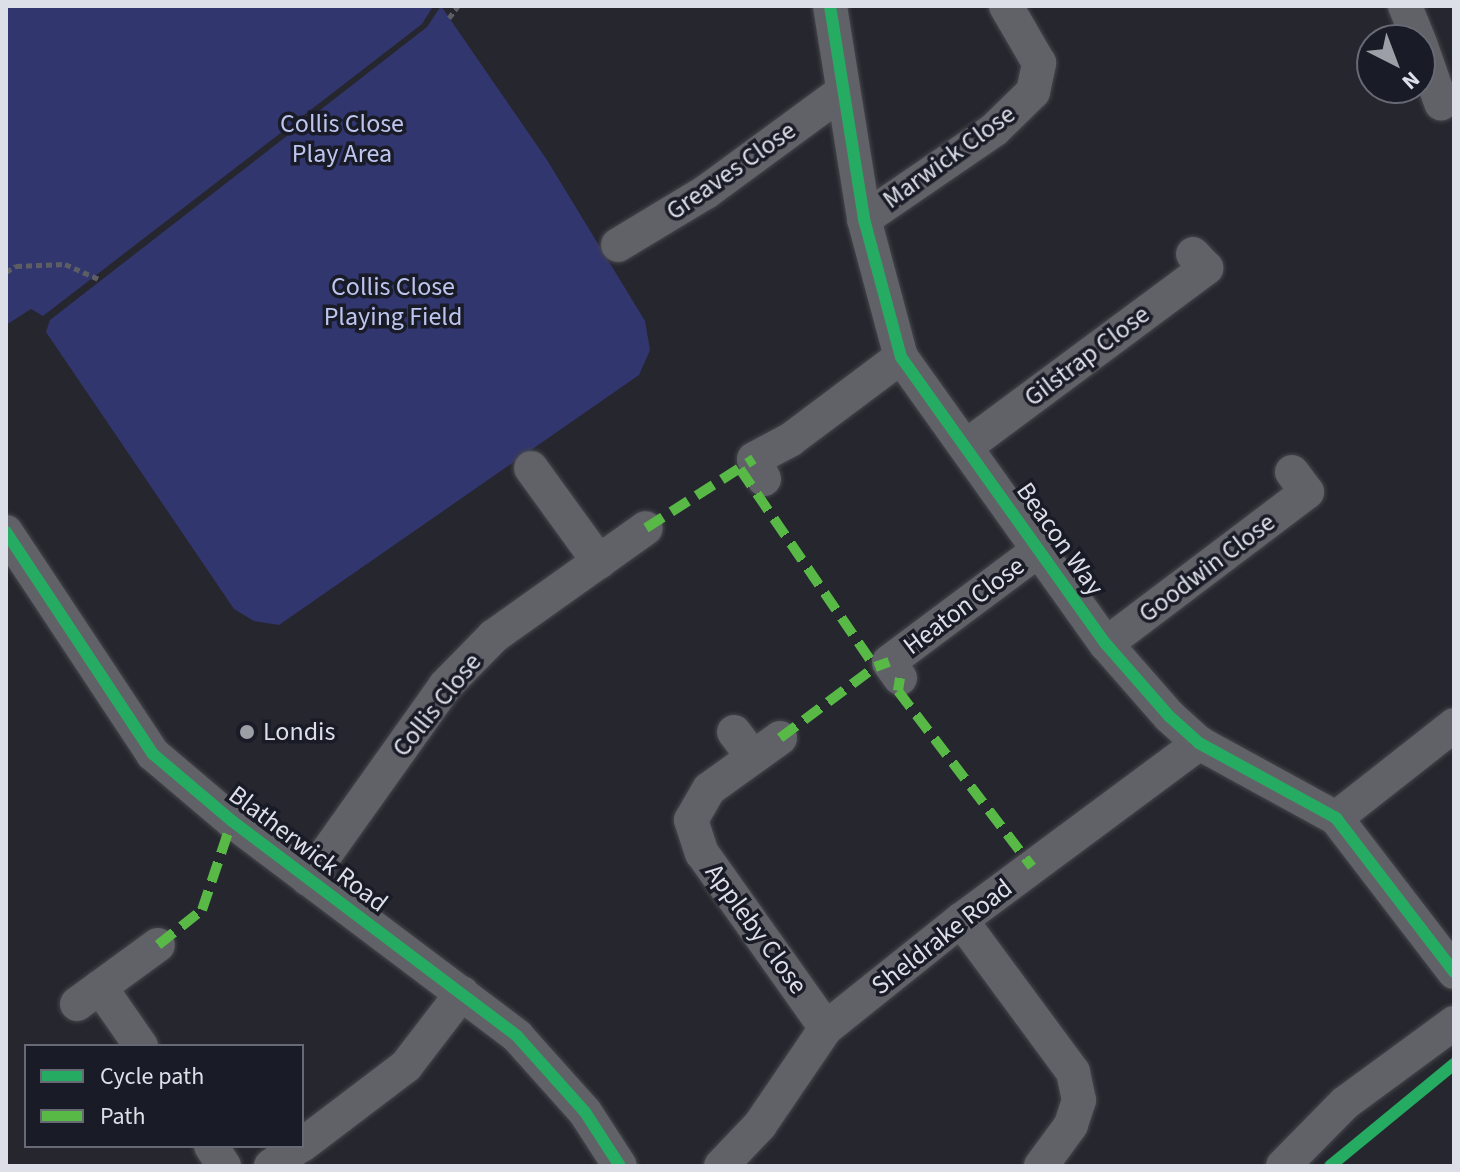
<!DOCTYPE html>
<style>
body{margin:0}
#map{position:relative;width:1460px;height:1172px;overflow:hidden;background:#26272e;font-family:"Source Sans 3",sans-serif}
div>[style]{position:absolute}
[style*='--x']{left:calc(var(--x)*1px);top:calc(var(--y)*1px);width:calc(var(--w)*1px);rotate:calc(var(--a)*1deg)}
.green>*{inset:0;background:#32366e}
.path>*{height:5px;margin-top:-2.5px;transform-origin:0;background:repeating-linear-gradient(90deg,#5d5e64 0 6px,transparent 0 10px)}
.roads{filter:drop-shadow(0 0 2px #45454c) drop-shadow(0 0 2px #45454c)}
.minor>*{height:34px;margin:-17px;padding:0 17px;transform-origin:17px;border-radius:17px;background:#616268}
.quiet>*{height:10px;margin-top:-5px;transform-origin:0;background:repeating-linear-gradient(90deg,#58b947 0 20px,transparent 0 30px)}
.cycleway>*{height:12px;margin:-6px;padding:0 6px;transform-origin:6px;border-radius:6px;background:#26ab63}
.dots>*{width:22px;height:22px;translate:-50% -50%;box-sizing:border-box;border:4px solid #191b27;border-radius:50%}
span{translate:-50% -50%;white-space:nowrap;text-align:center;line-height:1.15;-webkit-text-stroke:7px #191b27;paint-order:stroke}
.park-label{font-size:26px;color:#bdc5ef}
.street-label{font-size:26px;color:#dddfe8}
.poi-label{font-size:26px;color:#dddfe8}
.left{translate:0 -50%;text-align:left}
.frame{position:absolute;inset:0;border:8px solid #dddfe8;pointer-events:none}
.legend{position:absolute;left:24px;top:1044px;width:280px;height:104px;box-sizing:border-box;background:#191b27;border:2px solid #676974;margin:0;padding:10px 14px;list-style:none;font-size:24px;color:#dddfe8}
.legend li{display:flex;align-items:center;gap:16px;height:40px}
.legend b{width:40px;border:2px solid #676974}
.north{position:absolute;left:1356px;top:24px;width:80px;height:80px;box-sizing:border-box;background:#191b27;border:2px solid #676974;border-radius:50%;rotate:138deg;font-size:22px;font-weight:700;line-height:32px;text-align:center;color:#dddfe8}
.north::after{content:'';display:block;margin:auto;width:28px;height:36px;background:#9d9fa7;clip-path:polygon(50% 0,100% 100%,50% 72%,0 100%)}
</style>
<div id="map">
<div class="green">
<i style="clip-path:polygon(6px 6px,431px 6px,432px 8px,422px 24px,43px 316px,31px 309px,6px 325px)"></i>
<i style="clip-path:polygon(441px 6px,547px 160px,645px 321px,650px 350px,639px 375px,279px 625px,254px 621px,234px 609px,46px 332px,50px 320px,427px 27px)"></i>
</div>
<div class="path">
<i style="--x:449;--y:18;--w:15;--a:-53"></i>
<i style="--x:6;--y:272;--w:12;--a:-31"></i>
<i style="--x:16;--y:266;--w:49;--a:-2.3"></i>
<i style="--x:65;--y:264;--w:39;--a:24"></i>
</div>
<div class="roads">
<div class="minor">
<i style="--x:830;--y:6;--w:216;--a:80.9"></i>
<i style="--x:864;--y:219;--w:143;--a:75"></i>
<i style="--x:901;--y:357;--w:353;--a:54.5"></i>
<i style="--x:1106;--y:644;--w:96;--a:48.8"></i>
<i style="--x:1169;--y:716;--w:40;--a:42"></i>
<i style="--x:1199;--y:743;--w:156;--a:28.7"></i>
<i style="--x:1336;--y:818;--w:194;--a:52.5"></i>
<i style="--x:1405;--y:6;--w:37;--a:68"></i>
<i style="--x:1420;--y:43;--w:64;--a:70.7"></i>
<i style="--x:864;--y:219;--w:158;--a:-34.4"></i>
<i style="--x:994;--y:130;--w:54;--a:-44.3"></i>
<i style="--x:1033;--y:92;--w:30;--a:-78"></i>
<i style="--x:1039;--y:63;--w:66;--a:-120.1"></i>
<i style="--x:618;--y:245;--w:103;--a:-31.1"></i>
<i style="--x:706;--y:192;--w:167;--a:-36.3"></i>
<i style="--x:968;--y:445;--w:297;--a:-36.6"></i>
<i style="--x:1206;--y:268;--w:19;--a:-133"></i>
<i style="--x:531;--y:468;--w:116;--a:54.1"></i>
<i style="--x:764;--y:479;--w:22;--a:-117"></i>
<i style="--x:754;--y:459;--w:41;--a:-27.8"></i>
<i style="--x:790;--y:440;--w:139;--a:-36.8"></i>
<i style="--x:6;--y:532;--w:266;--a:56.5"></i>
<i style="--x:153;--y:754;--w:104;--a:40.3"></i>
<i style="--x:232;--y:821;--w:357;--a:37"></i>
<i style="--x:517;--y:1036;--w:102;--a:48.2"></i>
<i style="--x:585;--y:1112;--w:64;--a:57.1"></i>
<i style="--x:1106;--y:644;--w:252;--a:-37.1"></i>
<i style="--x:1307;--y:492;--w:25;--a:-127"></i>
<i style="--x:900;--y:678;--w:19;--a:-125"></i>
<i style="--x:889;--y:662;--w:189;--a:-36.8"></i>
<i style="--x:734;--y:732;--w:31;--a:53"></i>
<i style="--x:780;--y:738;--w:87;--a:144.3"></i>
<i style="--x:709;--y:789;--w:36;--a:120"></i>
<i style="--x:691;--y:820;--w:35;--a:72"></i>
<i style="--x:702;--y:853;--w:214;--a:54.7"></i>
<i style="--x:1336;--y:818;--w:150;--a:-38.2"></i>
<i style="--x:308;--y:879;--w:237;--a:-54.6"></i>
<i style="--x:445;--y:686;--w:70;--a:-45.6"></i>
<i style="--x:494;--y:636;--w:186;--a:-35.4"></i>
<i style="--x:961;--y:920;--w:189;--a:53.6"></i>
<i style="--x:1073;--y:1072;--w:29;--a:78"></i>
<i style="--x:1079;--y:1100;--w:26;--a:108"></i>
<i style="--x:1071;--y:1125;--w:51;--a:126.2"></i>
<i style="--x:100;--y:987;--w:72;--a:55.2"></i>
<i style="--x:77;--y:1004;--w:100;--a:-36.1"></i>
<i style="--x:302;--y:1145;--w:131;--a:-37.2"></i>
<i style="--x:406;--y:1066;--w:92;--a:-52.5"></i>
<i style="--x:211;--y:1146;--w:24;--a:57"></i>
<i style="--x:271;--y:1166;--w:35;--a:-35"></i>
<i style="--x:721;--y:1166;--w:57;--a:-46.4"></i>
<i style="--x:760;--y:1125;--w:117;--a:-55.8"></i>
<i style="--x:826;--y:1028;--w:173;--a:-38.7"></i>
<i style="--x:961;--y:920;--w:297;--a:-36.6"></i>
<i style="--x:1283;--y:1166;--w:88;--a:-45.5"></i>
<i style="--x:1345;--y:1103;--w:135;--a:-36.3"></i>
</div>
</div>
<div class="quiet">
<i style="--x:740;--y:469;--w:240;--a:55.7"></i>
<i style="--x:646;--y:528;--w:128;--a:-32.6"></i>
<i style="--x:900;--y:678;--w:13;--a:99"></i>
<i style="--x:898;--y:691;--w:221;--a:52.7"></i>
<i style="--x:780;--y:738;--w:119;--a:-36.8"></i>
<i style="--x:875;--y:667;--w:15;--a:-20"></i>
<i style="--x:158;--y:945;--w:56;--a:-38.5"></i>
<i style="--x:202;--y:910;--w:94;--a:-71.4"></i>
</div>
<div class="cycleway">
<i style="--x:830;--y:6;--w:216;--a:80.9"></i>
<i style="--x:864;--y:219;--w:143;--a:75"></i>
<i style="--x:901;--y:357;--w:353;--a:54.5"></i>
<i style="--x:1106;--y:644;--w:96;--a:48.8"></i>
<i style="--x:1169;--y:716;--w:40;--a:42"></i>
<i style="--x:1199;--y:743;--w:156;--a:28.7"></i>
<i style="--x:1336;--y:818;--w:194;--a:52.5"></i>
<i style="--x:6;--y:532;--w:266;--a:56.5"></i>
<i style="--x:153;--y:754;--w:104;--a:40.3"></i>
<i style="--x:232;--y:821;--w:357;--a:37"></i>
<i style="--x:517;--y:1036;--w:102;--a:48.2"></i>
<i style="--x:585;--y:1112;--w:64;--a:57.1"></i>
<i style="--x:1330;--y:1166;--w:161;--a:-39.4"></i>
</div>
<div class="dots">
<i style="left:247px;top:732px;background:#9d9fa7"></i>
</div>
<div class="park-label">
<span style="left:342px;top:139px">Collis Close<br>Play Area</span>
<span style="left:393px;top:302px">Collis Close<br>Playing Field</span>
</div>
<div class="street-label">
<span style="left:949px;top:157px;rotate:-36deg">Marwick Close</span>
<span style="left:731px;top:171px;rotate:-35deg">Greaves Close</span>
<span style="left:1087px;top:356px;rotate:-37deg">Gilstrap Close</span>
<span style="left:1060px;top:539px;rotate:55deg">Beacon Way</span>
<span style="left:1207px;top:568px;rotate:-37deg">Goodwin Close</span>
<span style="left:964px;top:606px;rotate:-37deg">Heaton Close</span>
<span style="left:437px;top:705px;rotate:-51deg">Collis Close</span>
<span style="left:308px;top:849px;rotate:37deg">Blatherwick Road</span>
<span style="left:756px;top:929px;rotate:54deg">Appleby Close</span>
<span style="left:942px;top:937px;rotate:-38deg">Sheldrake Road</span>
</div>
<div class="poi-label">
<span class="left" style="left:263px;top:732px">Londis</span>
</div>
<div class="frame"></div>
<ul class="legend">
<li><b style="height:10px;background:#26ab63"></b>Cycle path</li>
<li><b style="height:10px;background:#58b947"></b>Path</li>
</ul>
<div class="north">N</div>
</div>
